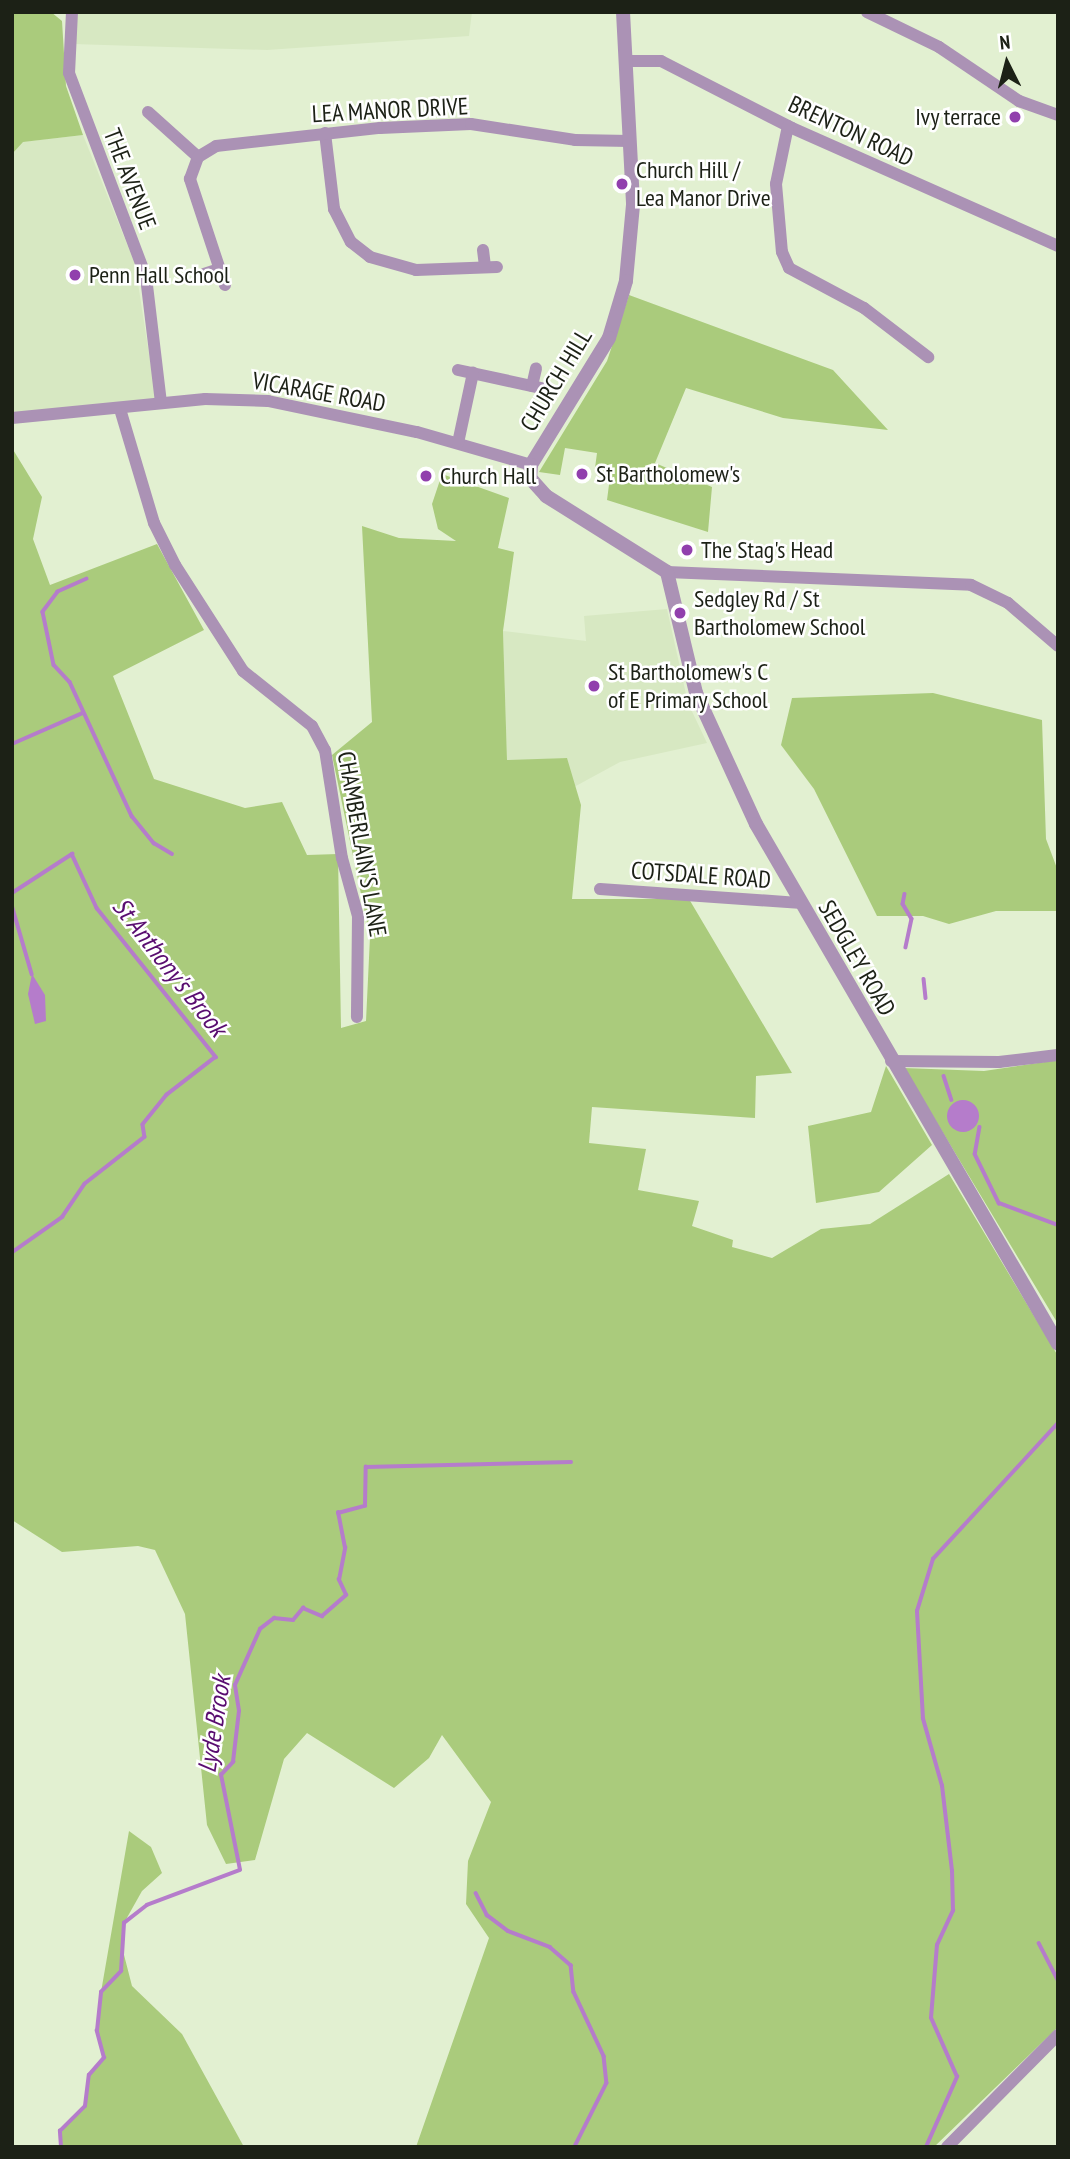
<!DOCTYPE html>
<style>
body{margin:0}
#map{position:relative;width:1070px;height:2159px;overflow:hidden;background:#e2f0d1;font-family:"PT Sans Narrow",sans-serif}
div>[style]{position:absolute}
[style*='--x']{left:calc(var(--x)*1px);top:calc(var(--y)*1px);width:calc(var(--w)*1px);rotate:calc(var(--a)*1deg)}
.built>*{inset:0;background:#d7e8c2}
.green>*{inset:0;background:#aacb7c}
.water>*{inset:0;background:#b57ccb}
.round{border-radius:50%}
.stream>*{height:3.5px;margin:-1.75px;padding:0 1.75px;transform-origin:1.75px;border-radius:1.75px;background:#b57ccb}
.minor>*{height:12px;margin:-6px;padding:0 6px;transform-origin:6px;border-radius:6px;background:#ab92b5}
.tertiary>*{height:14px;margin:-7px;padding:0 7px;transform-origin:7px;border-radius:7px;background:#ab92b5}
.dots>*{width:19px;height:19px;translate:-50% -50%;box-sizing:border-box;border:4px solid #fff;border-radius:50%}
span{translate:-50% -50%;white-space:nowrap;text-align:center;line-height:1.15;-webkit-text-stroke:5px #fff;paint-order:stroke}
.street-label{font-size:24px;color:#1c2116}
.poi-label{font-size:24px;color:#1c2116}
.right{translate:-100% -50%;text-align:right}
.left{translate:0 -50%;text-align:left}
.water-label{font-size:26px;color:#590d70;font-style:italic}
.frame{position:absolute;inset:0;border:14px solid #1c2116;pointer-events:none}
.north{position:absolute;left:972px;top:28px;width:70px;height:70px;-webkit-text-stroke:5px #fff;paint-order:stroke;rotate:354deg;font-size:19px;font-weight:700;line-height:28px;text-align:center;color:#1c2116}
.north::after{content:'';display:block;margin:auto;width:24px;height:32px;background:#1c2116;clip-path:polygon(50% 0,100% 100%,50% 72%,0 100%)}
</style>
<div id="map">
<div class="built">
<i style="clip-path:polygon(78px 12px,472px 12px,469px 36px,267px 50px,73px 44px)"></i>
<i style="clip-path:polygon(83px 135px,135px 264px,156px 399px,12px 414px,12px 154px,22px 142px)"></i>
<i style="clip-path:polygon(667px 609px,688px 703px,707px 743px,620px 762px,574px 787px,566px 758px,507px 761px,503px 631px,586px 641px,584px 616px)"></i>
</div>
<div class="green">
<i style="clip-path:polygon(12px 12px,51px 12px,62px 21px,66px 86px,83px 135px,23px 142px,12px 154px)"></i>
<i style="clip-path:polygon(629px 295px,833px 370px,888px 430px,783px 418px,686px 388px,655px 463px,712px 487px,708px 532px,607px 500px,610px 477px,595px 468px,597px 453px,565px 448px,560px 475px,539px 472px,607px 361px)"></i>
<i style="clip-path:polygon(12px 448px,42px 497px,33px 539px,50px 585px,157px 544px,204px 630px,113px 676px,154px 779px,245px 808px,282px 802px,307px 855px,338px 854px,341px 1028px,366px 1021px,370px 937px,332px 755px,372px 722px,362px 526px,399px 538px,456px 541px,438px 529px,432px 504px,442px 474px,509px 498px,498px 548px,514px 552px,503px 631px,507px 760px,567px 758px,581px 805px,572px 899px,689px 899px,792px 1073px,756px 1076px,755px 1118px,592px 1107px,589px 1143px,646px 1149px,638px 1190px,699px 1201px,692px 1226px,733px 1240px,732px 1247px,772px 1258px,821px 1229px,870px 1224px,949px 1174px,1058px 1356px,1058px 2027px,934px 2147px,416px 2147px,489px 1938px,466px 1904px,468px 1861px,491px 1802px,442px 1735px,429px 1758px,394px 1788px,307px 1733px,284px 1759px,255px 1860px,226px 1864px,207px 1825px,185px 1614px,155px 1550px,138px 1546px,62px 1552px,12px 1520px)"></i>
<i style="clip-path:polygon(933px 693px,1042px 720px,1046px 839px,1058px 871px,1058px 911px,996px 911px,949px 924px,923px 916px,877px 916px,814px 789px,781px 745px,792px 698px)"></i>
<i style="clip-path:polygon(1058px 1060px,1058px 1324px,904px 1068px,984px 1071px)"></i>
<i style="clip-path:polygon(886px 1066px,932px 1145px,879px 1192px,816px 1203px,808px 1126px,871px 1112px)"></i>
<i style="clip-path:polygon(129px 1831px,151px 1847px,162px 1873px,142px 1891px,124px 1923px,122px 1947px,132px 1986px,182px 2034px,244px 2147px,61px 2147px,60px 2131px,85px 2106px,89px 2075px,104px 2058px,97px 2031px,101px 1992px)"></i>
</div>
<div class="water">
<i style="clip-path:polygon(32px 974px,45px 995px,46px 1021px,35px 1024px,28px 994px)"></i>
<i class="round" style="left:947px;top:1100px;width:32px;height:32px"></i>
</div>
<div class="stream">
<i style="--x:87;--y:579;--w:32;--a:156"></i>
<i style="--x:58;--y:592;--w:25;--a:127"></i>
<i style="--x:43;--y:612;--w:54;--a:78.3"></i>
<i style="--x:54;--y:665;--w:23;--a:47"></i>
<i style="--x:70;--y:682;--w:148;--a:65.2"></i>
<i style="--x:132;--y:816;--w:35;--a:51"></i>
<i style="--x:154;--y:843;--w:21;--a:31"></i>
<i style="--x:12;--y:744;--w:77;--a:-23.6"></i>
<i style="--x:12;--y:893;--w:72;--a:-33"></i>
<i style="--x:72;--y:854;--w:60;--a:65.2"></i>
<i style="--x:97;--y:908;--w:191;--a:51.4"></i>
<i style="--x:216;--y:1057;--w:62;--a:142.2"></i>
<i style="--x:167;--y:1095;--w:38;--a:129"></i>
<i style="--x:143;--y:1125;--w:12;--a:81"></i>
<i style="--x:145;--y:1137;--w:76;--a:141.9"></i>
<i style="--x:85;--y:1184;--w:40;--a:124"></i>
<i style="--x:63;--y:1217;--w:62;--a:144.8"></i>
<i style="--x:905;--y:894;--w:10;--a:101"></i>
<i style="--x:903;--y:904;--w:17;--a:59"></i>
<i style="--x:912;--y:919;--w:29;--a:102"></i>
<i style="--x:12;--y:905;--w:72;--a:73.8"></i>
<i style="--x:924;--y:979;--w:19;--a:84"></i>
<i style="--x:944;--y:1076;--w:25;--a:72"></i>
<i style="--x:980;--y:1127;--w:27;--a:100"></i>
<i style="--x:975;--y:1154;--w:55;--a:63.9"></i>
<i style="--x:999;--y:1203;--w:63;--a:20.4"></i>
<i style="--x:476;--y:1893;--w:25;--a:63"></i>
<i style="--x:487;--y:1915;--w:26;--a:37"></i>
<i style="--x:508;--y:1931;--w:45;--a:20.9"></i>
<i style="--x:550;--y:1947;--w:28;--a:41"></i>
<i style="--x:571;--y:1965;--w:27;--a:84"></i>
<i style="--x:574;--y:1992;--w:71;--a:64.9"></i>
<i style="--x:604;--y:2056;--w:27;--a:84"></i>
<i style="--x:607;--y:2083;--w:72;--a:116.6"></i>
<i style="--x:1039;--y:1943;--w:42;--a:62.8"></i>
<i style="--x:61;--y:2147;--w:16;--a:-94"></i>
<i style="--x:60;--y:2131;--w:35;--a:-45"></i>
<i style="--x:85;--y:2106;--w:31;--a:-83"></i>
<i style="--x:89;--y:2075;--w:23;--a:-49"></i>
<i style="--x:104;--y:2058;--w:28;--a:-105"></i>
<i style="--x:97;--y:2031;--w:39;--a:-84"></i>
<i style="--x:101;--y:1992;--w:29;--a:-46"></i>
<i style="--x:121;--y:1971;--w:48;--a:-86.4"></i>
<i style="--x:124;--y:1923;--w:29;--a:-38"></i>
<i style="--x:147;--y:1905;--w:99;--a:-20.6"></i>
<i style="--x:240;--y:1870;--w:97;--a:-101.3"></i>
<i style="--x:221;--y:1775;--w:18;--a:-47"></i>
<i style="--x:233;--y:1762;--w:51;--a:-83.3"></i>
<i style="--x:239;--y:1711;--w:26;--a:-99"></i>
<i style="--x:235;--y:1685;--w:61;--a:-65.9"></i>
<i style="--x:260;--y:1629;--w:18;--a:-38"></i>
<i style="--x:274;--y:1618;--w:19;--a:6"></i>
<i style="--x:293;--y:1620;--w:16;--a:-50"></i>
<i style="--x:303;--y:1608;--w:21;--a:23"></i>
<i style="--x:322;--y:1616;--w:32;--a:-41"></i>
<i style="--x:346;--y:1595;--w:17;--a:-115"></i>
<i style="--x:339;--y:1580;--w:33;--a:-79"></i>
<i style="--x:345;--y:1548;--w:36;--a:-101"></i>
<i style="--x:338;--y:1513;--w:28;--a:-15"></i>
<i style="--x:365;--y:1506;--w:39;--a:-89"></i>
<i style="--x:366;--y:1467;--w:205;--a:-1.4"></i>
<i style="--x:926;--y:2147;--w:77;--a:-66.1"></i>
<i style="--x:957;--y:2077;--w:64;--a:-113.8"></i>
<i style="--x:931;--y:2018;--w:73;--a:-85.3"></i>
<i style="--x:937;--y:1945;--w:38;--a:-65"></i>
<i style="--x:953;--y:1911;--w:40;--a:-91.4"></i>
<i style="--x:952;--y:1871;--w:86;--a:-96.7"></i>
<i style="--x:942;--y:1786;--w:70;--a:-105.8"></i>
<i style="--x:923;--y:1719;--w:108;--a:-93.2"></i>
<i style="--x:917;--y:1611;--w:54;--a:-72.9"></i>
<i style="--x:933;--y:1559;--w:185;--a:-47.4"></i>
</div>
<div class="minor">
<i style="--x:72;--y:12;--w:61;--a:92.8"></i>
<i style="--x:69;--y:73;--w:218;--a:69.3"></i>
<i style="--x:146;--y:277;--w:127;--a:83.2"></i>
<i style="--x:867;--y:12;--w:80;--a:25.9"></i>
<i style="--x:939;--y:47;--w:97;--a:34"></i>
<i style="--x:1019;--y:101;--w:41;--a:19.7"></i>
<i style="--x:627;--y:61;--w:34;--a:0"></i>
<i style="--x:661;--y:61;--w:147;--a:27.1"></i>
<i style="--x:792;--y:128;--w:291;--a:23.9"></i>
<i style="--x:148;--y:112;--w:67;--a:42"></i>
<i style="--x:788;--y:126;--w:59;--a:101.7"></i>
<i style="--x:776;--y:184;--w:68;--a:85"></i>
<i style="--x:782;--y:252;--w:17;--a:66"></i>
<i style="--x:789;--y:268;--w:85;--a:28.1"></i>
<i style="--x:864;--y:308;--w:81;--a:37.4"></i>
<i style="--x:325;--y:133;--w:77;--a:83.2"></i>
<i style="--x:334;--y:209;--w:37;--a:63"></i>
<i style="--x:351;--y:242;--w:24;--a:38"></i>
<i style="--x:370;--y:257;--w:48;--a:15.8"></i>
<i style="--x:416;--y:270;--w:81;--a:-2.1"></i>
<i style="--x:483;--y:250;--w:17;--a:83"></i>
<i style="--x:204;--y:274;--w:16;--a:-18"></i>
<i style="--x:225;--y:285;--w:112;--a:-108.3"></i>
<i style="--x:190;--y:179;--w:23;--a:-70"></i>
<i style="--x:198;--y:157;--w:21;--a:-31"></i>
<i style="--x:216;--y:146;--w:165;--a:-6.3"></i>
<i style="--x:380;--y:128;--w:91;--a:-2.5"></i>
<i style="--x:471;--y:124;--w:105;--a:8.7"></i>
<i style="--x:575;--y:140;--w:55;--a:1"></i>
<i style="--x:458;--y:370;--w:90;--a:12.2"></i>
<i style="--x:532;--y:386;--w:18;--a:-77"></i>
<i style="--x:120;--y:409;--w:119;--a:73.4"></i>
<i style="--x:154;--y:523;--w:47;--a:63.4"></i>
<i style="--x:175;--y:565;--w:126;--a:57.3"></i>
<i style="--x:243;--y:671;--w:88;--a:38.6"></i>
<i style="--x:312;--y:726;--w:27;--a:62"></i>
<i style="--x:325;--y:750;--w:109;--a:81.1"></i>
<i style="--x:342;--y:858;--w:60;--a:74.6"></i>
<i style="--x:358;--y:916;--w:101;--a:90.6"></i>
<i style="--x:12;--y:418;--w:194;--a:-5.6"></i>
<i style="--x:205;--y:399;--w:63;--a:1.8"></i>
<i style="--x:268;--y:401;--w:152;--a:11.8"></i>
<i style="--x:417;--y:432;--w:119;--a:16.1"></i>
<i style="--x:458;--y:443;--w:72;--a:-77.9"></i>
<i style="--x:667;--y:572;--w:304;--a:2.4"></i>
<i style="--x:971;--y:585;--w:41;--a:25.9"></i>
<i style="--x:1008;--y:603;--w:66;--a:40.7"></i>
<i style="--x:600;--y:889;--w:199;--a:4"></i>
<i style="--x:891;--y:1061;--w:108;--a:0.5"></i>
<i style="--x:999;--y:1062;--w:59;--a:-6.8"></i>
<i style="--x:947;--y:2147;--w:158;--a:-45.3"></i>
</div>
<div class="tertiary">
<i style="--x:623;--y:12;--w:193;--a:87"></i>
<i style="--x:633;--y:205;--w:76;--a:95.3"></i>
<i style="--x:626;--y:281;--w:59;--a:106.6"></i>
<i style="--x:609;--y:338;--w:149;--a:121.6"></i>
<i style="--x:531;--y:465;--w:13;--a:94"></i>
<i style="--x:530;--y:478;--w:24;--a:48"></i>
<i style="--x:546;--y:496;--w:143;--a:32.1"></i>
<i style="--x:667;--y:572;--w:124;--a:76.5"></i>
<i style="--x:696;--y:693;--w:144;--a:65.4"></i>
<i style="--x:756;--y:824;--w:601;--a:59.85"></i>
</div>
<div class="dots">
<i style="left:1015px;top:117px;background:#913fad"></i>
<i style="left:622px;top:184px;background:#913fad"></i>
<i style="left:75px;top:275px;background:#913fad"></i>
<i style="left:582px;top:474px;background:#913fad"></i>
<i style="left:426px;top:476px;background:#913fad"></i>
<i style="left:687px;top:550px;background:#913fad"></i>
<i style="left:680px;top:613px;background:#913fad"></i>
<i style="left:594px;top:686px;background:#913fad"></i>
</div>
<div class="street-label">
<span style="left:390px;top:110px;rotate:-3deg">LEA MANOR DRIVE</span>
<span style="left:851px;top:131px;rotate:25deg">BRENTON ROAD</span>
<span style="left:130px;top:179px;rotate:69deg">THE AVENUE</span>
<span style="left:556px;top:380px;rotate:-59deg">CHURCH HILL</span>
<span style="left:319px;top:392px;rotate:10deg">VICARAGE ROAD</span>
<span style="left:362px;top:844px;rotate:80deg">CHAMBERLAIN'S LANE</span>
<span style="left:701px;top:875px;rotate:4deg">COTSDALE ROAD</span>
<span style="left:857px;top:958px;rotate:60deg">SEDGLEY ROAD</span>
</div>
<div class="poi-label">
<span class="right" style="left:1001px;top:117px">Ivy terrace</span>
<span class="left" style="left:636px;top:184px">Church Hill /<br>Lea Manor Drive</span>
<span class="left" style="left:89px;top:275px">Penn Hall School</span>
<span class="left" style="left:596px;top:474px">St Bartholomew's</span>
<span class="left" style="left:440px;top:476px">Church Hall</span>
<span class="left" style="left:701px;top:550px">The Stag's Head</span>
<span class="left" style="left:694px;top:613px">Sedgley Rd / St<br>Bartholomew School</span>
<span class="left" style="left:608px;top:686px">St Bartholomew's C<br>of E Primary School</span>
</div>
<div class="water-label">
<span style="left:170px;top:967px;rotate:52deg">St Anthony's Brook</span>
<span style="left:214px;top:1724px;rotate:-81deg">Lyde Brook</span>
</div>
<div class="frame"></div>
<div class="north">N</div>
</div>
